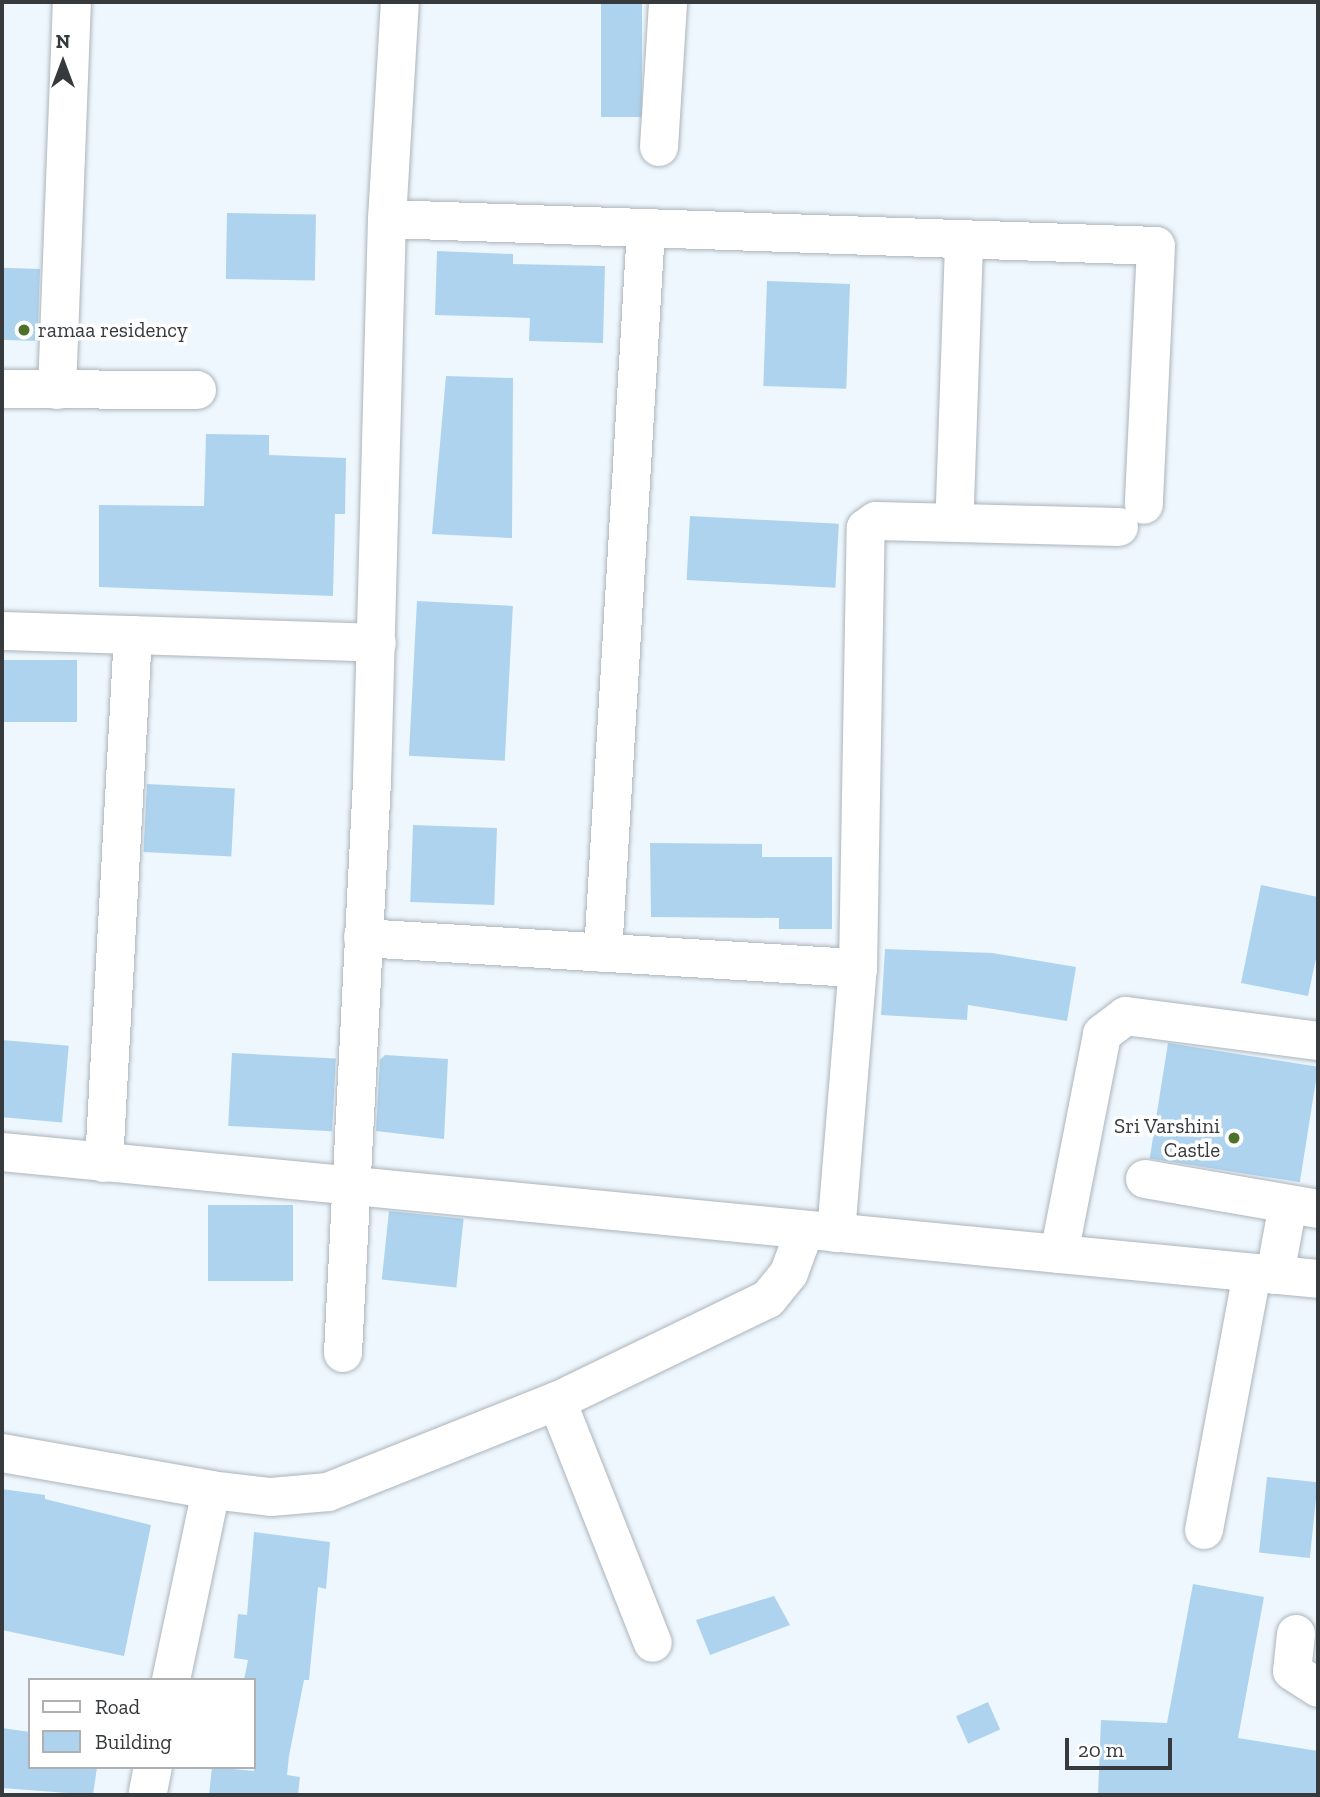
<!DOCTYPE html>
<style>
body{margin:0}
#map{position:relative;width:1320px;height:1797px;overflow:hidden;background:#eef7fe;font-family:"Zilla Slab",serif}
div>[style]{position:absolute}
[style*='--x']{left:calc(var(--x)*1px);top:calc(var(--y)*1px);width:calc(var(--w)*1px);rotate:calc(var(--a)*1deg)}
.building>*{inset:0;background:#aed3ef;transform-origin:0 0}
.roads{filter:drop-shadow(0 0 2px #acb4bb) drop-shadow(0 0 2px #acb4bb)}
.street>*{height:38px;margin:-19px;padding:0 19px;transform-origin:19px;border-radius:19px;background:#fff}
.dots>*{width:19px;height:19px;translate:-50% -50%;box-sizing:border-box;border:4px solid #fff;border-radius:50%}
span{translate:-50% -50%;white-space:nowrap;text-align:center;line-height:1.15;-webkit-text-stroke:7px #fff;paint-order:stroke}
.poi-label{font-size:21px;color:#373a3d}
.left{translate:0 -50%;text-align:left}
.right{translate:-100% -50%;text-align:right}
.frame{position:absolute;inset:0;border:4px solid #373a3d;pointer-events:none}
.legend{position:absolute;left:28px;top:1678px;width:228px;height:91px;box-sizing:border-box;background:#fff;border:2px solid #afb0b1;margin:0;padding:9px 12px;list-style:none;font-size:21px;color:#373a3d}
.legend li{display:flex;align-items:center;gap:14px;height:35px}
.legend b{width:35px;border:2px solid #afb0b1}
.north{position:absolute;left:28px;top:28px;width:70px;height:70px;-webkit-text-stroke:5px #fff;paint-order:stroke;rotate:0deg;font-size:19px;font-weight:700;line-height:28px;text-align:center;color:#373a3d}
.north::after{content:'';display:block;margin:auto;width:24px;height:32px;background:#373a3d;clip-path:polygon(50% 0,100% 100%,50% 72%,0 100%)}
.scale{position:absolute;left:1065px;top:1738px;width:107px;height:32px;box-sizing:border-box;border:4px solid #373a3d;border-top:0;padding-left:9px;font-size:21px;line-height:24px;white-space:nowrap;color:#373a3d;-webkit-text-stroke:5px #fff;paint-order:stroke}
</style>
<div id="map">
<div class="building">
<i style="left:601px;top:2px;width:41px;height:115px"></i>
<i style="left:227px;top:213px;width:89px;height:66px;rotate:1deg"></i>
<i style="clip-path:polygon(437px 251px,513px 254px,513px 264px,605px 266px,603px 343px,529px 341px,530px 318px,435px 315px)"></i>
<i style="left:40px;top:269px;width:72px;height:38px;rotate:92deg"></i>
<i style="left:767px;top:281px;width:83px;height:105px;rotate:2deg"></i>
<i style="clip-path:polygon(446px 376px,513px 378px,512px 538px,432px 534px)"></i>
<i style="clip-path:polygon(206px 434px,269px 435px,269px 455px,346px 458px,345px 514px,335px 514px,333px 596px,99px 587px,99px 505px,204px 506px)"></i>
<i style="left:690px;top:516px;width:149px;height:64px;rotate:3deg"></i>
<i style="left:417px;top:601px;width:96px;height:155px;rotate:3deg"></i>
<i style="left:2px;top:660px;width:75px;height:62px"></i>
<i style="left:147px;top:784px;width:88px;height:68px;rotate:3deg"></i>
<i style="left:413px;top:825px;width:84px;height:77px;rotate:2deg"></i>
<i style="clip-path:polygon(650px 843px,762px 844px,762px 857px,832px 857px,832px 929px,779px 929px,779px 918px,651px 917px)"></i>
<i style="clip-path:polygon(1261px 885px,1318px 897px,1318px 949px,1308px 996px,1241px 983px)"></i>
<i style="clip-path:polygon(885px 949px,992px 953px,1076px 967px,1067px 1021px,968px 1005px,967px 1020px,881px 1015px)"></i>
<i style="left:2px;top:1040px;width:67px;height:77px;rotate:5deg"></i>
<i style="left:1168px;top:1043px;width:152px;height:117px;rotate:9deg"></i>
<i style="left:232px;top:1053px;width:104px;height:73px;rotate:3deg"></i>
<i style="clip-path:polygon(385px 1055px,448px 1059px,444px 1139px,376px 1131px,380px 1060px)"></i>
<i style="left:208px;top:1205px;width:85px;height:76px"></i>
<i style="left:389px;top:1211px;width:75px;height:69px;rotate:6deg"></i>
<i style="left:1267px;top:1477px;width:51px;height:76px;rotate:6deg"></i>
<i style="clip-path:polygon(2px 1489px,45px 1495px,45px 1499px,151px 1525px,124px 1656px,2px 1630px)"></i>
<i style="clip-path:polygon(254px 1532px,330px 1542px,326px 1589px,318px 1587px,309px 1680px,304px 1680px,289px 1756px,287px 1775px,300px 1777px,298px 1795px,209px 1795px,212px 1767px,254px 1771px,254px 1680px,244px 1680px,248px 1660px,234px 1658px,238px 1614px,247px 1615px)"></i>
<i style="clip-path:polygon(1193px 1584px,1264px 1597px,1238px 1738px,1318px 1751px,1318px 1795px,1098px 1795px,1101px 1720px,1167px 1723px)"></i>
<i style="clip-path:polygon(774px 1596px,790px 1625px,710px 1655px,696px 1620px)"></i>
<i style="left:988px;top:1702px;width:30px;height:35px;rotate:66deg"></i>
<i style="clip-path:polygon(2px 1728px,30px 1732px,30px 1767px,97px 1767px,93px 1795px,2px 1788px)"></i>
</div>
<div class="roads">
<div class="street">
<i style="--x:659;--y:147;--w:145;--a:-86.4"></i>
<i style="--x:387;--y:219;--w:769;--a:2.01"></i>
<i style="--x:1156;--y:246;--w:259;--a:92.7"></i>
<i style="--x:2;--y:389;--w:195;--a:0.3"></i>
<i style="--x:57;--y:390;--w:388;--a:-87.8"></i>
<i style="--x:955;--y:503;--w:263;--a:-88"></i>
<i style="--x:2;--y:631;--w:375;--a:1.8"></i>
<i style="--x:363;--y:938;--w:496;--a:3.5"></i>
<i style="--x:603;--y:953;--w:724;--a:-86.6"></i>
<i style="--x:2;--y:1152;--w:1322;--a:5.51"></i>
<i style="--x:104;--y:1163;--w:529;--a:-86.86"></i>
<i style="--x:1145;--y:1179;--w:176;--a:9.8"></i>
<i style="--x:836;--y:1233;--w:266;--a:-85.3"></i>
<i style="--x:858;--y:968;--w:440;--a:-89"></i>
<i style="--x:866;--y:528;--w:12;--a:-35"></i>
<i style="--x:876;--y:521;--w:243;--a:1.4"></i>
<i style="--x:1059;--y:1254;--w:224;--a:-78.9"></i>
<i style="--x:1102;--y:1034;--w:30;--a:-37"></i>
<i style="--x:1126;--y:1016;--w:194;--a:7.4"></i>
<i style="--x:1275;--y:1275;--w:72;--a:-79.6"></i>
<i style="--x:343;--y:1353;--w:574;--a:-87.1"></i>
<i style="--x:372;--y:780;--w:561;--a:-88.47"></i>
<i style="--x:387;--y:219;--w:217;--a:-86.6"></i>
<i style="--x:557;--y:1401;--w:260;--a:68.4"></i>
<i style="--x:2;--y:1453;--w:212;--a:10"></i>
<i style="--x:211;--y:1490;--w:60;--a:6.7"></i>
<i style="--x:271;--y:1497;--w:57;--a:-5"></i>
<i style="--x:328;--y:1492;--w:246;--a:-21.7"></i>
<i style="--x:557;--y:1401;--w:234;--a:-25.8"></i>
<i style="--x:768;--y:1299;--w:33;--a:-51"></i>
<i style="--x:789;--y:1273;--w:29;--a:-70"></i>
<i style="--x:799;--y:1246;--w:17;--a:-93"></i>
<i style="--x:1204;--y:1530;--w:261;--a:-79.4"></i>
<i style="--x:1296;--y:1634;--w:37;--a:96"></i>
<i style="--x:1292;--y:1671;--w:31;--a:33"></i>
<i style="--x:171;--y:1680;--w:194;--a:-78.1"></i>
<i style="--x:148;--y:1792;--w:25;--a:-79"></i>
</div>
</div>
<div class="dots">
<i style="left:24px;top:330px;background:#4f7028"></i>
<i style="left:1234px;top:1138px;background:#4f7028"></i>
</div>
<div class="poi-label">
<span class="left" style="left:38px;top:330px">ramaa residency</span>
<span class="right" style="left:1220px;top:1138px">Sri Varshini<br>Castle</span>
</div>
<div class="frame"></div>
<ul class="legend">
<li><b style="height:9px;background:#fff"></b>Road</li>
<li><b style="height:19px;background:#aed3ef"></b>Building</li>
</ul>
<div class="north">N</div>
<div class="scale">20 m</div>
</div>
